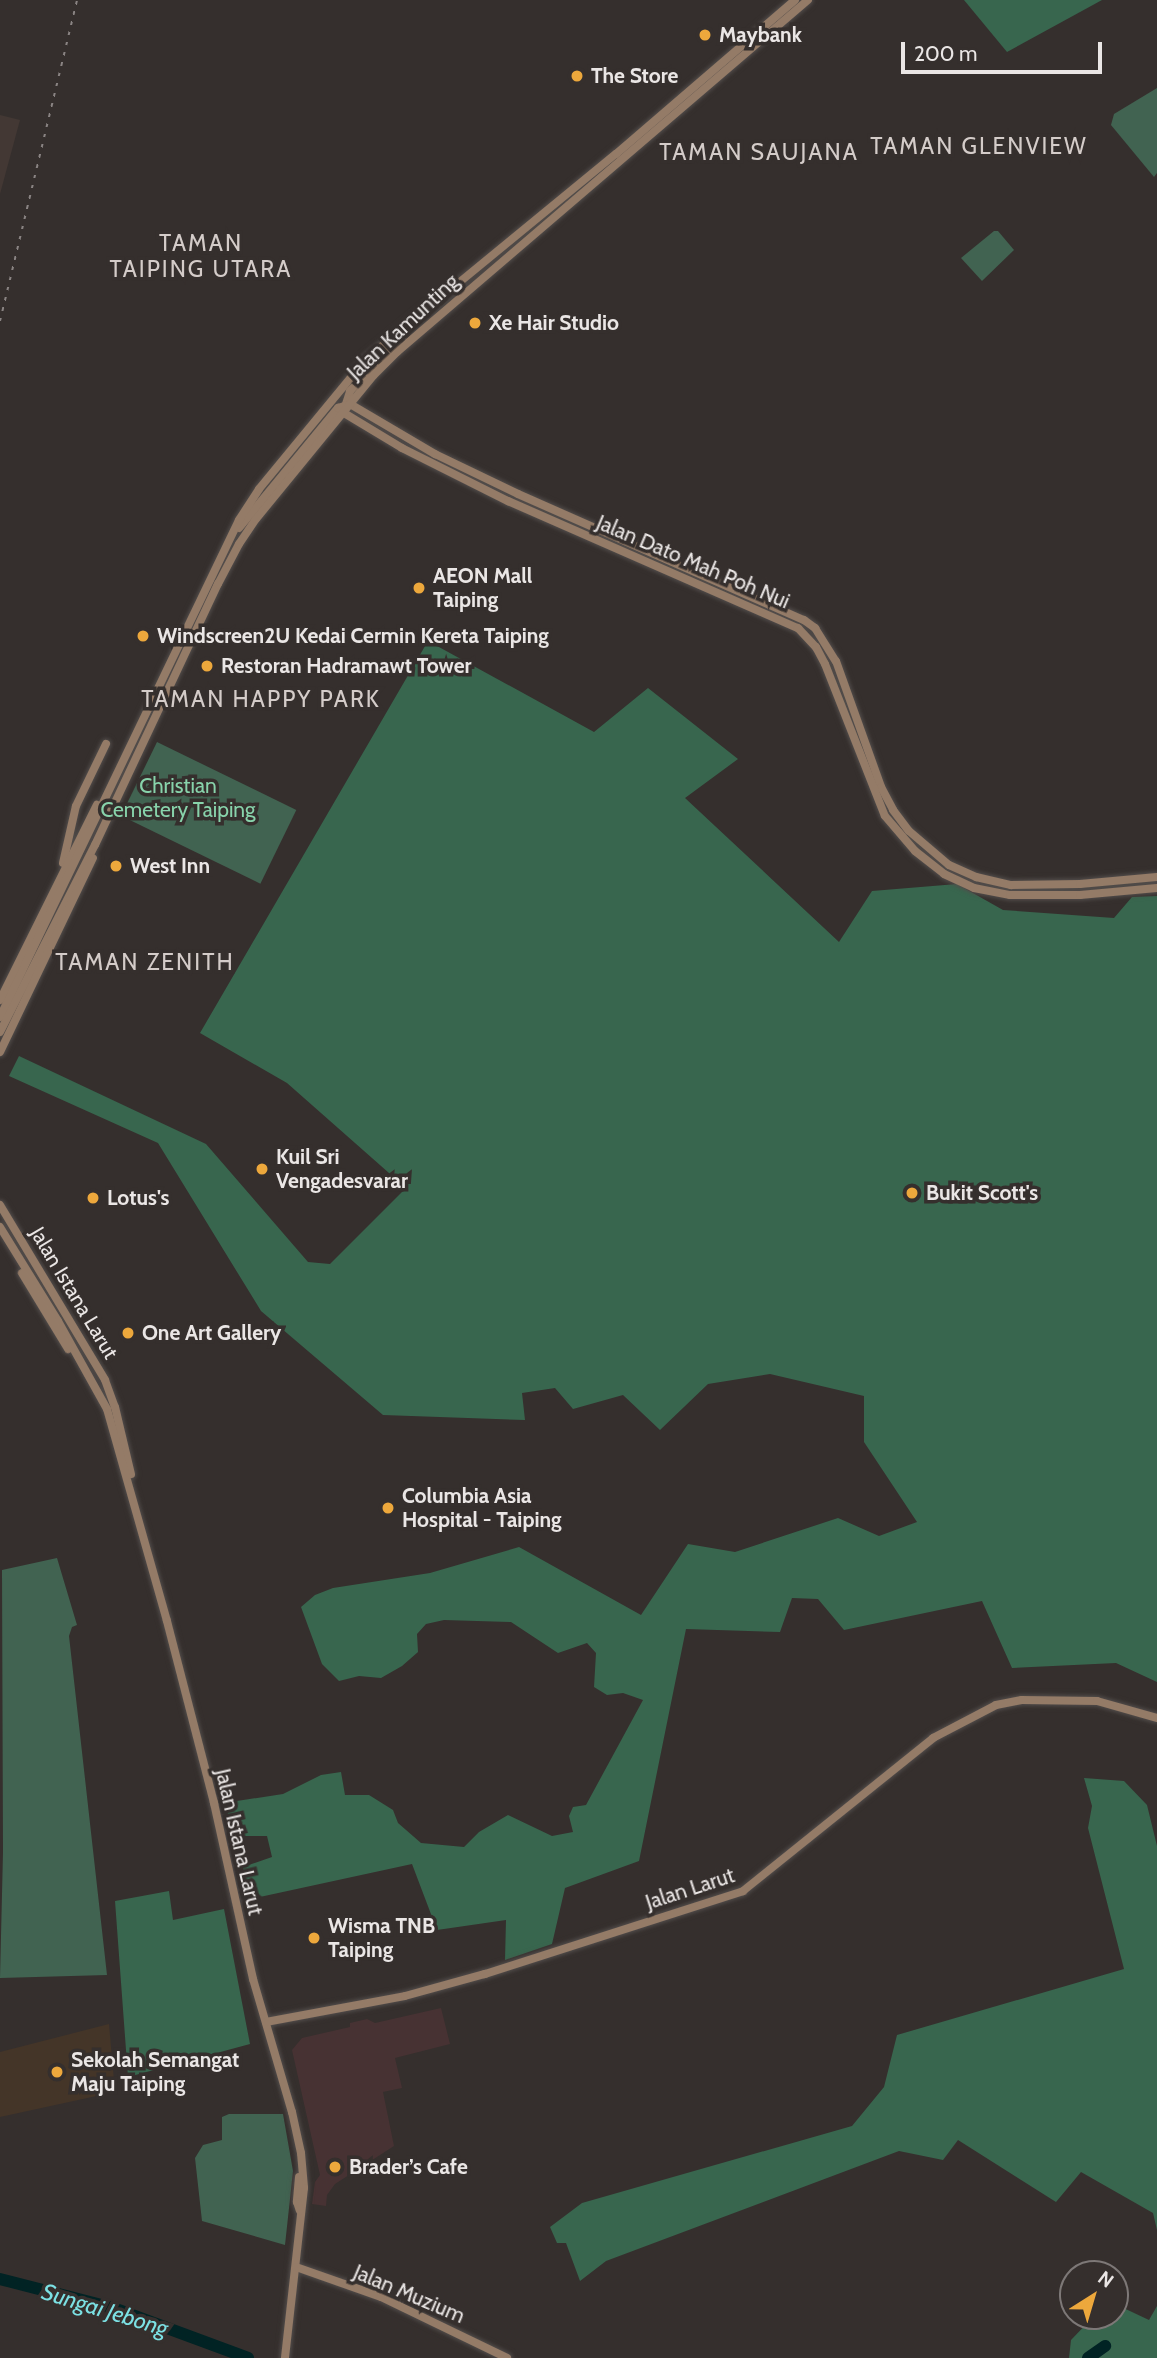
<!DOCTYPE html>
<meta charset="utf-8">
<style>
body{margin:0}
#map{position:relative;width:1157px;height:2358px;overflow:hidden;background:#352f2d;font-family:Cabin,sans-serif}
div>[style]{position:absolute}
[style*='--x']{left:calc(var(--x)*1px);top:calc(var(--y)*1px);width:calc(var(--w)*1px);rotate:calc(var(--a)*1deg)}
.commercial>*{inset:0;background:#473233}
.built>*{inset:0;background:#433834}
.education>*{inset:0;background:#443528}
.green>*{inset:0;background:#416351;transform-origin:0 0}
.forest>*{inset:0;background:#38664e}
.river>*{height:12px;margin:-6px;padding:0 6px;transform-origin:6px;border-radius:6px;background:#012324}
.roads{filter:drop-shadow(0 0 2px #524d4b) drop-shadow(0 0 2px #524d4b)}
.secondary>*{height:8px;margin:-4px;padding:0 4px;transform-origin:4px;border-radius:4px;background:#947b67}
.rail>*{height:2px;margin-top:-1px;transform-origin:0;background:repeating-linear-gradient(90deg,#8a8483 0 3.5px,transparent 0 10.5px)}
.dots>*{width:19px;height:19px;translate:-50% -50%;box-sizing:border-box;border:4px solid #352f2d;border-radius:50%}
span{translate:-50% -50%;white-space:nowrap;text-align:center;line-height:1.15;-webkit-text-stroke:7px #352f2d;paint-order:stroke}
.poi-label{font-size:21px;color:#eae6e5;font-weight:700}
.left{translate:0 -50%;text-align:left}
.street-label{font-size:21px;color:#eae6e5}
.park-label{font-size:21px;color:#88d3ab}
.neighbourhood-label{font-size:23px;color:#d4ccc9;letter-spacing:2px}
.water-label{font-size:23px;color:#7ce1e4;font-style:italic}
.north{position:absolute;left:1059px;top:2260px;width:70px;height:70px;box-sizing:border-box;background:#352f2d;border:2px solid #7d7877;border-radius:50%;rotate:37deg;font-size:19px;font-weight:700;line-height:28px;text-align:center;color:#eae6e5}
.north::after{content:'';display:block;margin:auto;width:24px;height:32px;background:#eda83c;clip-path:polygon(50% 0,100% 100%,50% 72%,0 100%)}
.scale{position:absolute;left:901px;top:42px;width:201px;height:32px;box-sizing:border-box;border:4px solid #eae6e5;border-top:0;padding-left:9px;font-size:21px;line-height:24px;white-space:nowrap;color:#eae6e5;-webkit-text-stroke:5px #352f2d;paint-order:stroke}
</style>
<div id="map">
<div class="commercial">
<i style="clip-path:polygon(441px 2008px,450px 2044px,395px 2058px,402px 2088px,383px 2092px,394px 2146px,335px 2184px,327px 2195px,326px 2206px,312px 2204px,315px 2182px,320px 2175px,292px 2050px,302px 2038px,350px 2027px,350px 2023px,367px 2019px,375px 2023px)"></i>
</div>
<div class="built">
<i style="clip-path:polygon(0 115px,20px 120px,0 194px)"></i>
</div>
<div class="education">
<i style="clip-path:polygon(109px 2024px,115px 2092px,0 2117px,0 2052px)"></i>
</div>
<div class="green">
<i style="clip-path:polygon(1157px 88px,1157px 173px,1154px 177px,1111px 125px,1114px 114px)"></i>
<i style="clip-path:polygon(994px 231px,998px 231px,1014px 250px,982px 281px,961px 258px)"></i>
<i style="left:157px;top:742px;width:155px;height:82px;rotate:26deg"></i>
<i style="clip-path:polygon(57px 1558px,77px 1625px,72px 1627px,69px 1636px,107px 1975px,0 1978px,3px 1852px,2px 1570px)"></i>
<i style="clip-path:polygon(229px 2114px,283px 2114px,293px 2171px,285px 2245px,202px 2221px,195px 2158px,203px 2145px,222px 2140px,222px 2117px)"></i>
</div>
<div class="forest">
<i style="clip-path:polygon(964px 0,1102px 0,1007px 52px)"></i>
<i style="clip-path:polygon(428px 641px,594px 732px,648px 688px,738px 759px,685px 798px,839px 942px,872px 891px,957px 884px,1003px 910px,1114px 918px,1132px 897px,1157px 896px,1157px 1682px,1116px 1663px,1012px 1668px,982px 1601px,844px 1630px,818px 1599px,792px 1598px,780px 1632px,686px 1629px,639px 1861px,565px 1888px,552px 1944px,505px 1960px,506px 1920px,437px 1930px,412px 1864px,250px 1899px,240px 1868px,272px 1857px,267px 1836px,236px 1836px,224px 1803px,283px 1794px,321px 1775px,341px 1772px,345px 1795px,369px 1795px,393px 1810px,398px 1823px,421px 1843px,464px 1847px,479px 1832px,508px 1815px,552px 1836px,573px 1832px,569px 1816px,573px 1807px,586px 1805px,643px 1700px,623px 1693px,607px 1695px,594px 1687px,596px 1653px,587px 1643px,558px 1653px,511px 1622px,444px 1620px,426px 1624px,417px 1634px,418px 1652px,402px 1666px,381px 1678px,359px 1676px,339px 1681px,322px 1664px,301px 1607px,315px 1595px,333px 1588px,430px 1573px,519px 1547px,641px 1615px,688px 1544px,735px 1552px,838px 1518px,879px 1536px,917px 1522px,864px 1442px,864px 1396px,770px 1374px,708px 1384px,660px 1430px,623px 1395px,573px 1409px,555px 1388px,522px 1393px,525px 1420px,383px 1415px,261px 1311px,158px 1143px,9px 1076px,19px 1056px,206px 1144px,308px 1262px,330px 1264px,406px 1188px,287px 1083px,200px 1033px)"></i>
<i style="clip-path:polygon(1084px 1778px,1124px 1781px,1147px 1805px,1157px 1846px,1157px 2230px,1153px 2213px,1081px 2172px,1056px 2202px,958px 2140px,943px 2160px,899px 2151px,606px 2261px,580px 2281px,566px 2243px,557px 2243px,550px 2227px,582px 2203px,852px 2126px,884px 2087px,897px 2035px,1124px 1969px,1088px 1828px,1092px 1806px)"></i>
<i style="clip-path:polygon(169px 1891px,173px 1920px,224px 1909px,250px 2044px,128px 2077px,115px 1901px)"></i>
<i style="clip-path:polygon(1115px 2304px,1149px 2320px,1157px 2306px,1157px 2358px,1069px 2358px,1071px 2340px,1094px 2316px,1115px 2316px)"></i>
</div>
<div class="river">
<i style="--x:0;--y:2279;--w:117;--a:14.4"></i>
<i style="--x:113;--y:2308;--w:144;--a:20.3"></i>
<i style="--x:1088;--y:2358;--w:21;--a:-35"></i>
</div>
<div class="roads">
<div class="secondary">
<i style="--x:350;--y:404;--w:99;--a:30.5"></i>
<i style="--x:435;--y:454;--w:92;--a:25.7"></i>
<i style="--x:518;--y:494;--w:313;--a:23.8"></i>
<i style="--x:804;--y:620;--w:14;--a:36"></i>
<i style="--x:815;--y:628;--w:39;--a:58"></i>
<i style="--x:836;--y:661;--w:134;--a:70.3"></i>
<i style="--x:881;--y:787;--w:26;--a:62"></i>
<i style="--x:893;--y:810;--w:26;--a:53"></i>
<i style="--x:909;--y:831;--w:52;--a:40.4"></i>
<i style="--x:949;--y:865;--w:30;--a:24"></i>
<i style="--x:976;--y:877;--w:36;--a:13"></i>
<i style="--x:1011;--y:885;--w:69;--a:-0.8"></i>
<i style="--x:1080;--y:884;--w:77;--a:-5.2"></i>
<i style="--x:344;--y:410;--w:20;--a:-72"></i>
<i style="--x:350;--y:391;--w:96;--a:-46.7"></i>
<i style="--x:344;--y:413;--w:68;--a:31.1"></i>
<i style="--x:402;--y:448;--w:119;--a:26.6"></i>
<i style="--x:508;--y:501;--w:317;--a:23.7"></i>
<i style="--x:798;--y:628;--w:26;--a:47"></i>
<i style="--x:816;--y:647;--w:19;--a:62"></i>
<i style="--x:825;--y:664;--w:163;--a:68.5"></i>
<i style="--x:885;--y:816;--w:46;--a:49.4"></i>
<i style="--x:915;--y:851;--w:37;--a:38"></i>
<i style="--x:944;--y:874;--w:33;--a:25"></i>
<i style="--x:974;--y:888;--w:37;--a:11"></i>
<i style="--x:1010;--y:895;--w:70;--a:0"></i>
<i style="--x:1080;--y:895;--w:77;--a:-5.2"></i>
<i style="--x:239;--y:528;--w:156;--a:-50.5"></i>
<i style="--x:338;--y:408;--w:13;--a:-18"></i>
<i style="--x:63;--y:863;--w:58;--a:-77.2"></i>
<i style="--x:76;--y:806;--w:69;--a:-64.2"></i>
<i style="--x:0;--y:1000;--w:218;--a:-63.6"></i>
<i style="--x:0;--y:1017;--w:551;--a:-64.32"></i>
<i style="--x:239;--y:520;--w:37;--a:-57"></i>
<i style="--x:259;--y:489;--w:168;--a:-50.5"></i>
<i style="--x:366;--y:359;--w:323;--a:-39.4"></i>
<i style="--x:616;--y:154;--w:236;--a:-40.7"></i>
<i style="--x:0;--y:1032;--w:210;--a:-63.1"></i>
<i style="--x:95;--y:845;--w:289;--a:-64.8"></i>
<i style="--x:218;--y:584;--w:45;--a:-62.3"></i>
<i style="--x:239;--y:544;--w:30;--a:-56"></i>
<i style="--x:256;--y:519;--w:185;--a:-50.7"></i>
<i style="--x:373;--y:376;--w:34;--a:-45"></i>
<i style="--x:397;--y:352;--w:541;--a:-40.58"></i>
<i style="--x:0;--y:1052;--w:215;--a:-64.4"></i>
<i style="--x:0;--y:1205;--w:204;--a:59"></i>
<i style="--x:105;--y:1380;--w:29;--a:70"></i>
<i style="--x:115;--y:1407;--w:69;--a:76.6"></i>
<i style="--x:0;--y:1227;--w:110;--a:58.3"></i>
<i style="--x:58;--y:1321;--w:101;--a:60.9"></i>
<i style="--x:107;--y:1409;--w:220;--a:74.2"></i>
<i style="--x:167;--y:1621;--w:188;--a:75.5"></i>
<i style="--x:214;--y:1803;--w:180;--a:77.5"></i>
<i style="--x:253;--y:1979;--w:139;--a:73.7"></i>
<i style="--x:292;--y:2112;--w:42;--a:77.6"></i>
<i style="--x:301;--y:2153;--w:35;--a:85"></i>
<i style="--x:304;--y:2188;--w:171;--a:96.4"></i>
<i style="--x:22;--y:1273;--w:89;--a:58.8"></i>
<i style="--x:266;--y:2022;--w:141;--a:-10.6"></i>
<i style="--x:405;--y:1996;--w:83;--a:-15.4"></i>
<i style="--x:485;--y:1974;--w:271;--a:-17.8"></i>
<i style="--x:743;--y:1891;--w:244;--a:-38.8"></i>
<i style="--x:933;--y:1738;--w:71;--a:-27.6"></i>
<i style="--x:996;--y:1705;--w:26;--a:-11"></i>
<i style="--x:1022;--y:1700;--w:75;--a:0.8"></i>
<i style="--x:1097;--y:1701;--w:62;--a:15.8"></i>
<i style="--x:299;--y:2177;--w:25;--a:95"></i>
<i style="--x:297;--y:2202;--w:9;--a:72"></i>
<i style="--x:296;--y:2267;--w:90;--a:19.4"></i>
<i style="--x:381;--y:2297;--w:140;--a:25.8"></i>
</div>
</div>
<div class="rail">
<i style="--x:0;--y:321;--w:330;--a:-76.5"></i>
</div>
<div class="dots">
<i style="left:705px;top:35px;background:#eda83c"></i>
<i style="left:577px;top:76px;background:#eda83c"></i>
<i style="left:475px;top:323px;background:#eda83c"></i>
<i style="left:419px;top:588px;background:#eda83c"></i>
<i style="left:143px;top:636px;background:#eda83c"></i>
<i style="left:207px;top:666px;background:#eda83c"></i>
<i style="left:116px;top:866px;background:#eda83c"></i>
<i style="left:262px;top:1169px;background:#eda83c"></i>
<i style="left:912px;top:1193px;background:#eda83c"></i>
<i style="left:93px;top:1198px;background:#eda83c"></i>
<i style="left:128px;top:1333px;background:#eda83c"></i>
<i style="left:388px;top:1508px;background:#eda83c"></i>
<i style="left:314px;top:1938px;background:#eda83c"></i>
<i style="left:57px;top:2072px;background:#eda83c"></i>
<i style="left:335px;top:2167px;background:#eda83c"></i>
</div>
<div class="poi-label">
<span class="left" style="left:719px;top:35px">Maybank</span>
<span class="left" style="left:591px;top:76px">The Store</span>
<span class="left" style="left:489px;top:323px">Xe Hair Studio</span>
<span class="left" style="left:433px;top:588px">AEON Mall<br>Taiping</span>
<span class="left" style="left:157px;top:636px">Windscreen2U Kedai Cermin Kereta Taiping</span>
<span class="left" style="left:221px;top:666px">Restoran Hadramawt Tower</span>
<span class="left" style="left:130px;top:866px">West Inn</span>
<span class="left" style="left:276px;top:1169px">Kuil Sri<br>Vengadesvarar</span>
<span class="left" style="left:926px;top:1193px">Bukit Scott's</span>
<span class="left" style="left:107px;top:1198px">Lotus's</span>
<span class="left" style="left:142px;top:1333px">One Art Gallery</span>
<span class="left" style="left:402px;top:1508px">Columbia Asia<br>Hospital - Taiping</span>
<span class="left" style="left:328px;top:1938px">Wisma TNB<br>Taiping</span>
<span class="left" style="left:71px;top:2072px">Sekolah Semangat<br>Maju Taiping</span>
<span class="left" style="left:349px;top:2167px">Brader’s Cafe</span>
</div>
<div class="street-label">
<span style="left:403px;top:327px;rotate:-43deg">Jalan Kamunting</span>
<span style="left:693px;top:562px;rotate:23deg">Jalan Dato Mah Poh Nui</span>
<span style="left:74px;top:1293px;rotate:59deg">Jalan Istana Larut</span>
<span style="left:239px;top:1842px;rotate:77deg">Jalan Istana Larut</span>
<span style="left:690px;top:1889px;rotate:-18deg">Jalan Larut</span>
<span style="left:409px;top:2294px;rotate:23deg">Jalan Muzium</span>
</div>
<div class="park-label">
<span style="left:178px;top:798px">Christian<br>Cemetery Taiping</span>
</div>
<div class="neighbourhood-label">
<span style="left:979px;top:146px">TAMAN GLENVIEW</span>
<span style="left:759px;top:152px">TAMAN SAUJANA</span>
<span style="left:201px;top:256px">TAMAN<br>TAIPING UTARA</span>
<span style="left:261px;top:699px">TAMAN HAPPY PARK</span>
<span style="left:145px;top:962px">TAMAN ZENITH</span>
</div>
<div class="water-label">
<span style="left:105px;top:2310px;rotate:17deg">Sungai Jebong</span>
</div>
<div class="north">N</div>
<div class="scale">200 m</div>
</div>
